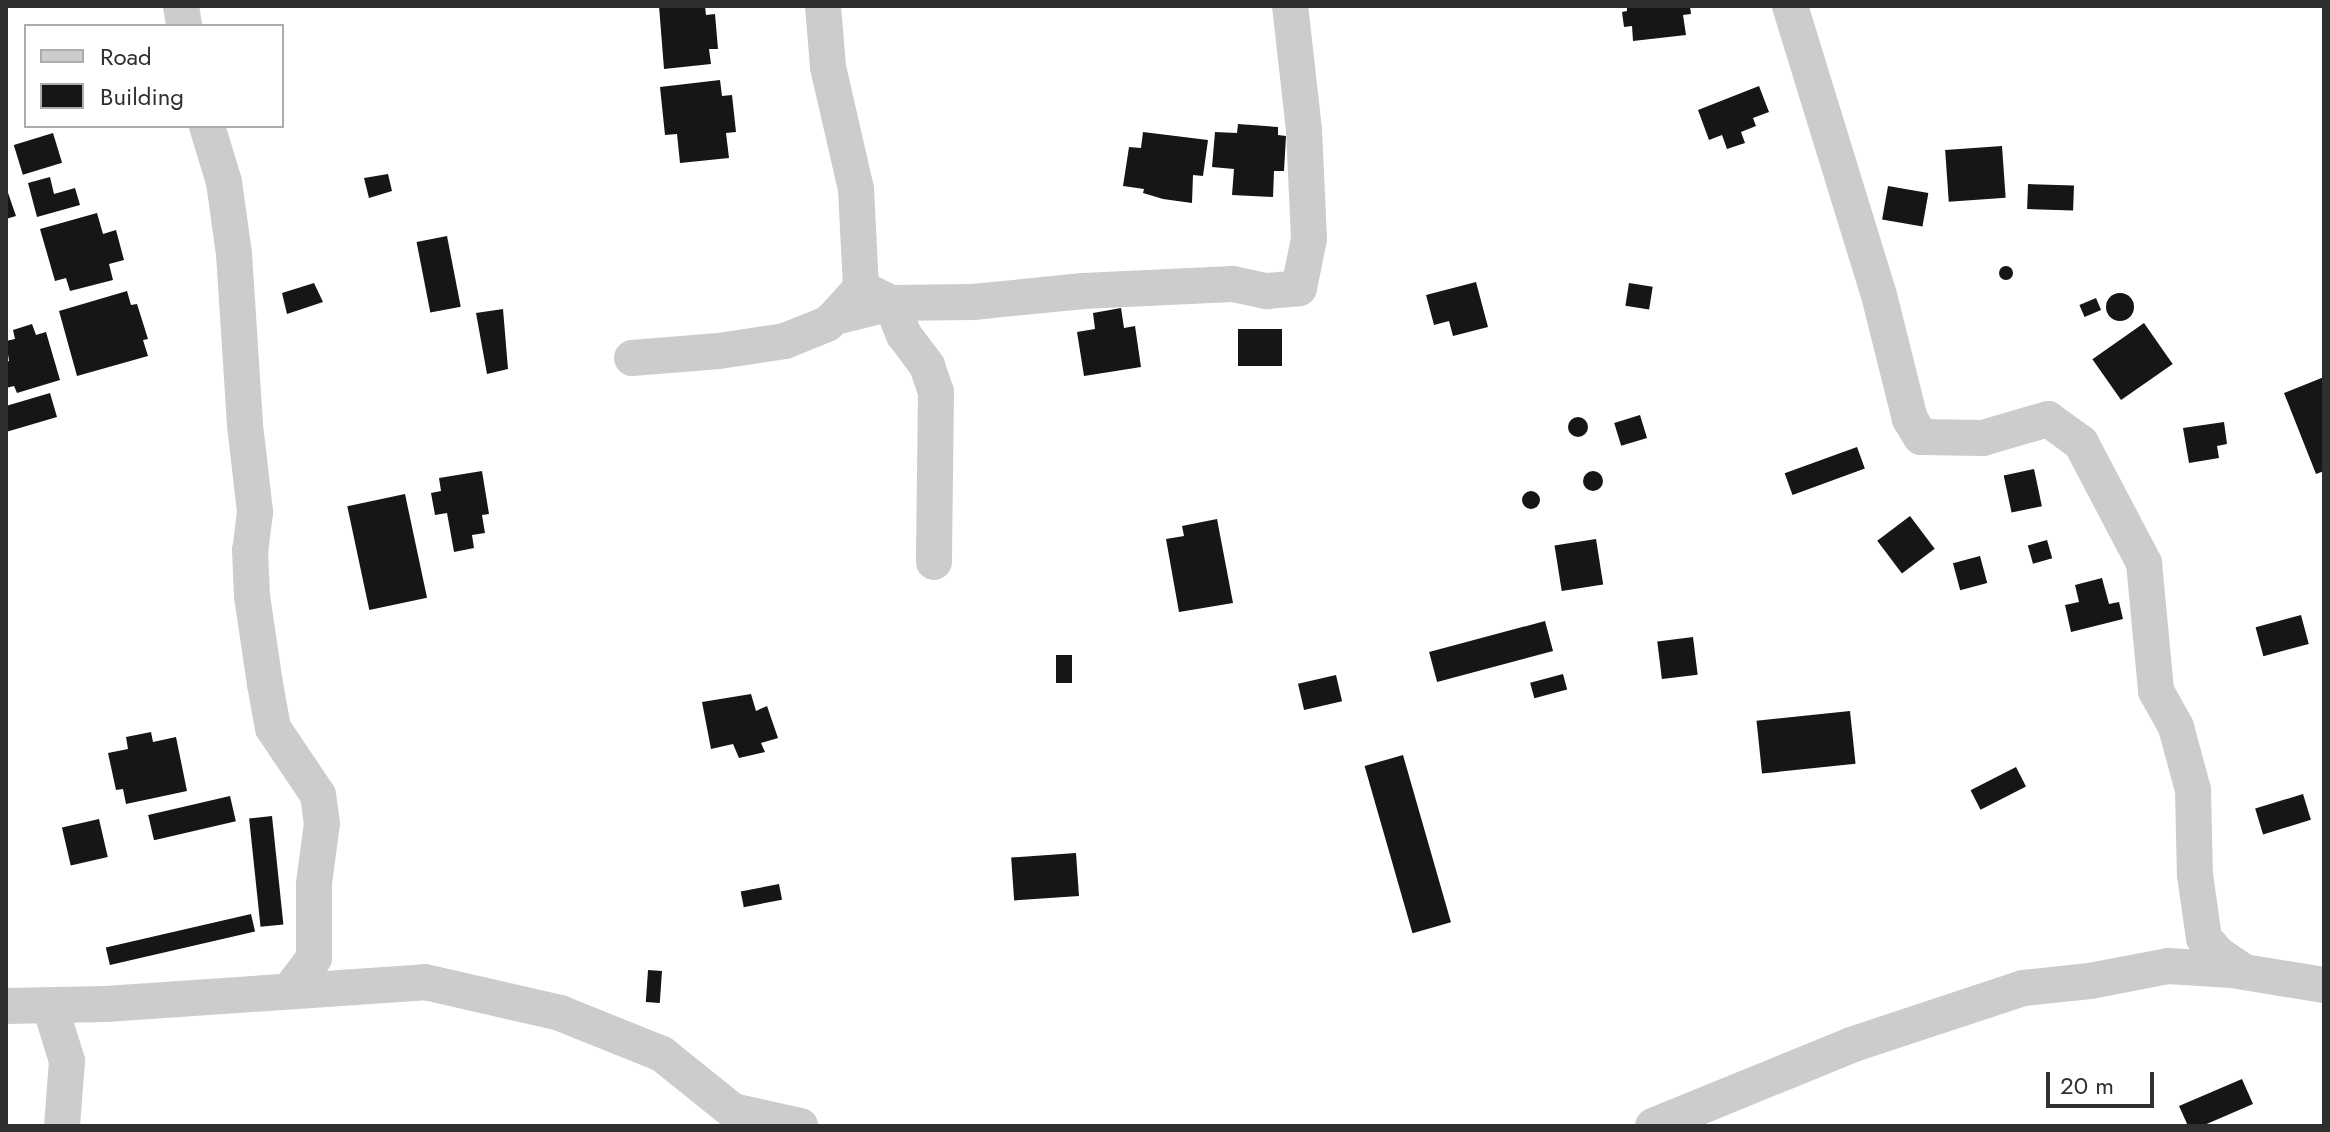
<!DOCTYPE html>
<style>
body{margin:0}
#map{position:relative;width:2330px;height:1132px;overflow:hidden;background:#fff;font-family:Jost,sans-serif}
div>[style]{position:absolute}
[style*='--x']{left:calc(var(--x)*1px);top:calc(var(--y)*1px);width:calc(var(--w)*1px);rotate:calc(var(--a)*1deg)}
.building>*{inset:0;background:#161616;transform-origin:0 0}
.round{border-radius:50%}
.minor>*{height:36px;margin:-18px;padding:0 18px;transform-origin:18px;border-radius:18px;background:#ccc}
span{translate:-50% -50%;white-space:nowrap;text-align:center;line-height:1.15;-webkit-text-stroke:8px #fff;paint-order:stroke}
.frame{position:absolute;inset:0;border:8px solid #2f2f2f;pointer-events:none}
.legend{position:absolute;left:24px;top:24px;width:260px;height:104px;box-sizing:border-box;background:#fff;border:2px solid #acacac;margin:0;padding:10px 14px;list-style:none;font-size:24px;color:#2f2f2f}
.legend li{display:flex;align-items:center;gap:16px;height:40px}
.legend b{width:40px;border:2px solid #acacac}
.scale{position:absolute;left:2046px;top:1072px;width:108px;height:36px;box-sizing:border-box;border:4px solid #2f2f2f;border-top:0;padding-left:10px;font-size:24px;line-height:28px;white-space:nowrap;color:#2f2f2f;-webkit-text-stroke:6px #fff;paint-order:stroke}
</style>
<div id="map">
<div class="building">
<i style="clip-path:polygon(659px 6px,705px 6px,706px 15px,715px 14px,718px 49px,709px 49px,711px 64px,664px 69px)"></i>
<i style="clip-path:polygon(1627px 6px,1690px 6px,1691px 14px,1683px 15px,1686px 35px,1633px 41px,1632px 26px,1624px 27px,1622px 12px,1627px 11px)"></i>
<i style="clip-path:polygon(720px 80px,722px 96px,732px 95px,736px 132px,726px 133px,729px 158px,680px 163px,677px 134px,665px 135px,660px 87px)"></i>
<i style="clip-path:polygon(1759px 86px,1769px 112px,1753px 118px,1756px 126px,1741px 132px,1745px 143px,1727px 149px,1722px 135px,1709px 140px,1698px 110px)"></i>
<i style="clip-path:polygon(1238px 124px,1278px 127px,1278px 135px,1286px 136px,1284px 171px,1274px 171px,1273px 197px,1232px 195px,1234px 169px,1212px 167px,1215px 132px,1237px 133px)"></i>
<i style="clip-path:polygon(1143px 132px,1208px 140px,1203px 176px,1193px 175px,1192px 203px,1163px 199px,1143px 193px,1144px 189px,1123px 186px,1129px 147px,1141px 148px)"></i>
<i style="left:53px;top:133px;width:31px;height:41px;rotate:73deg"></i>
<i style="left:2002px;top:146px;width:52px;height:57px;rotate:86deg"></i>
<i style="clip-path:polygon(388px 174px,392px 191px,369px 198px,364px 178px)"></i>
<i style="clip-path:polygon(50px 177px,54px 194px,75px 188px,80px 205px,37px 217px,28px 183px)"></i>
<i style="left:2028px;top:184px;width:46px;height:25px;rotate:2deg"></i>
<i style="left:1888px;top:186px;width:41px;height:34px;rotate:10deg"></i>
<i style="clip-path:polygon(6px 187px,16px 216px,6px 219px)"></i>
<i style="clip-path:polygon(97px 213px,103px 234px,116px 230px,124px 260px,109px 264px,113px 280px,70px 291px,66px 278px,55px 281px,40px 229px)"></i>
<i style="left:447px;top:236px;width:72px;height:31px;rotate:79deg"></i>
<i class="round" style="left:1999px;top:266px;width:14px;height:14px"></i>
<i style="clip-path:polygon(1476px 282px,1488px 327px,1453px 336px,1449px 321px,1434px 325px,1426px 295px)"></i>
<i style="clip-path:polygon(314px 283px,323px 302px,287px 314px,282px 293px)"></i>
<i style="left:1629px;top:283px;width:24px;height:23px;rotate:9deg"></i>
<i style="clip-path:polygon(127px 291px,131px 305px,137px 304px,148px 339px,143px 340px,148px 356px,77px 376px,59px 311px)"></i>
<i class="round" style="left:2106px;top:293px;width:28px;height:28px"></i>
<i style="left:2096px;top:298px;width:13px;height:18px;rotate:67deg"></i>
<i style="clip-path:polygon(1121px 308px,1124px 328px,1135px 326px,1141px 367px,1084px 376px,1077px 332px,1095px 329px,1093px 313px)"></i>
<i style="clip-path:polygon(503px 309px,508px 369px,487px 374px,476px 313px)"></i>
<i style="left:2144px;top:323px;width:50px;height:63px;rotate:55deg"></i>
<i style="clip-path:polygon(32px 324px,36px 335px,46px 332px,60px 380px,17px 393px,14px 386px,6px 388px,6px 362px,9px 361px,6px 341px,15px 339px,13px 330px)"></i>
<i style="left:1238px;top:329px;width:44px;height:37px"></i>
<i style="clip-path:polygon(2324px 377px,2324px 471px,2316px 474px,2284px 393px)"></i>
<i style="clip-path:polygon(50px 393px,57px 417px,6px 432px,6px 406px)"></i>
<i style="left:1640px;top:415px;width:24px;height:27px;rotate:73deg"></i>
<i class="round" style="left:1568px;top:417px;width:20px;height:20px"></i>
<i style="clip-path:polygon(2224px 422px,2227px 444px,2217px 446px,2219px 458px,2189px 463px,2183px 428px)"></i>
<i style="left:1857px;top:447px;width:23px;height:77px;rotate:70deg"></i>
<i style="left:2034px;top:469px;width:38px;height:31px;rotate:78deg"></i>
<i style="clip-path:polygon(482px 471px,489px 514px,482px 515px,485px 533px,472px 535px,474px 548px,454px 552px,447px 513px,435px 515px,431px 493px,441px 491px,439px 478px)"></i>
<i class="round" style="left:1583px;top:471px;width:20px;height:20px"></i>
<i class="round" style="left:1522px;top:491px;width:18px;height:18px"></i>
<i style="left:405px;top:494px;width:106px;height:59px;rotate:78deg"></i>
<i style="left:1910px;top:516px;width:41px;height:41px;rotate:53deg"></i>
<i style="clip-path:polygon(1217px 519px,1233px 603px,1179px 612px,1166px 539px,1184px 536px,1182px 526px)"></i>
<i style="left:1596px;top:539px;width:46px;height:42px;rotate:81deg"></i>
<i style="left:2047px;top:540px;width:19px;height:20px;rotate:74deg"></i>
<i style="left:1980px;top:556px;width:28px;height:28px;rotate:75deg"></i>
<i style="clip-path:polygon(2102px 578px,2109px 604px,2119px 602px,2123px 619px,2071px 632px,2065px 605px,2079px 602px,2075px 585px)"></i>
<i style="left:2301px;top:615px;width:30px;height:47px;rotate:75deg"></i>
<i style="left:1545px;top:621px;width:31px;height:120px;rotate:75deg"></i>
<i style="left:1693px;top:637px;width:38px;height:36px;rotate:83deg"></i>
<i style="left:1072px;top:655px;width:28px;height:16px;rotate:90deg"></i>
<i style="left:1563px;top:674px;width:16px;height:34px;rotate:75deg"></i>
<i style="left:1336px;top:675px;width:27px;height:39px;rotate:77deg"></i>
<i style="clip-path:polygon(751px 694px,756px 711px,767px 706px,778px 738px,761px 743px,765px 752px,739px 758px,733px 744px,711px 749px,702px 702px)"></i>
<i style="left:1850px;top:711px;width:53px;height:94px;rotate:84deg"></i>
<i style="clip-path:polygon(151px 732px,153px 742px,176px 737px,187px 791px,126px 804px,123px 789px,116px 790px,108px 753px,128px 749px,126px 737px)"></i>
<i style="left:1403px;top:755px;width:174px;height:40px;rotate:74deg"></i>
<i style="left:2016px;top:767px;width:22px;height:51px;rotate:63deg"></i>
<i style="left:2303px;top:794px;width:27px;height:50px;rotate:73deg"></i>
<i style="left:230px;top:796px;width:26px;height:84px;rotate:77deg"></i>
<i style="left:272px;top:816px;width:109px;height:23px;rotate:84deg"></i>
<i style="left:99px;top:819px;width:39px;height:38px;rotate:77deg"></i>
<i style="left:1076px;top:853px;width:43px;height:65px;rotate:86deg"></i>
<i style="left:779px;top:884px;width:16px;height:39px;rotate:79deg"></i>
<i style="left:251px;top:914px;width:18px;height:149px;rotate:77deg"></i>
<i style="left:662px;top:971px;width:32px;height:14px;rotate:94deg"></i>
<i style="clip-path:polygon(2242px 1079px,2253px 1104px,2202px 1126px,2188px 1126px,2179px 1106px)"></i>
</div>
<div class="minor">
<i style="--x:181;--y:6;--w:20;--a:81"></i>
<i style="--x:823;--y:6;--w:61;--a:85.3"></i>
<i style="--x:828;--y:67;--w:125;--a:77.1"></i>
<i style="--x:856;--y:189;--w:99;--a:87.1"></i>
<i style="--x:861;--y:288;--w:39;--a:132"></i>
<i style="--x:1790;--y:6;--w:302;--a:72.9"></i>
<i style="--x:1879;--y:295;--w:128;--a:76"></i>
<i style="--x:1910;--y:419;--w:21;--a:59"></i>
<i style="--x:1921;--y:437;--w:62;--a:0.9"></i>
<i style="--x:1983;--y:438;--w:68;--a:-16.3"></i>
<i style="--x:2048;--y:419;--w:41;--a:36"></i>
<i style="--x:2081;--y:443;--w:136;--a:62.3"></i>
<i style="--x:2144;--y:563;--w:129;--a:84.6"></i>
<i style="--x:2156;--y:691;--w:41;--a:60.9"></i>
<i style="--x:2176;--y:727;--w:65;--a:74.9"></i>
<i style="--x:2193;--y:790;--w:85;--a:88.7"></i>
<i style="--x:2195;--y:875;--w:64;--a:81.9"></i>
<i style="--x:2204;--y:938;--w:23;--a:49"></i>
<i style="--x:2219;--y:955;--w:30;--a:34"></i>
<i style="--x:207;--y:126;--w:59;--a:73.1"></i>
<i style="--x:224;--y:182;--w:73;--a:82.1"></i>
<i style="--x:234;--y:254;--w:171;--a:86.3"></i>
<i style="--x:245;--y:425;--w:88;--a:83.4"></i>
<i style="--x:255;--y:512;--w:38;--a:97"></i>
<i style="--x:250;--y:550;--w:46;--a:87.5"></i>
<i style="--x:252;--y:596;--w:89;--a:81.6"></i>
<i style="--x:265;--y:684;--w:45;--a:79.7"></i>
<i style="--x:273;--y:728;--w:81;--a:56.1"></i>
<i style="--x:318;--y:795;--w:28;--a:82"></i>
<i style="--x:322;--y:823;--w:62;--a:97.5"></i>
<i style="--x:314;--y:884;--w:74;--a:90"></i>
<i style="--x:314;--y:958;--w:39;--a:127"></i>
<i style="--x:873;--y:294;--w:20;--a:27"></i>
<i style="--x:891;--y:303;--w:35;--a:68"></i>
<i style="--x:904;--y:335;--w:39;--a:53"></i>
<i style="--x:927;--y:366;--w:28;--a:71"></i>
<i style="--x:936;--y:392;--w:170;--a:90.7"></i>
<i style="--x:632;--y:358;--w:87;--a:-4.6"></i>
<i style="--x:719;--y:351;--w:67;--a:-8.6"></i>
<i style="--x:785;--y:341;--w:45;--a:-22"></i>
<i style="--x:827;--y:324;--w:11;--a:-41"></i>
<i style="--x:835;--y:317;--w:58;--a:-14"></i>
<i style="--x:891;--y:303;--w:82;--a:-0.7"></i>
<i style="--x:973;--y:302;--w:111;--a:-5.7"></i>
<i style="--x:1083;--y:291;--w:150;--a:-2.7"></i>
<i style="--x:1233;--y:284;--w:35;--a:12"></i>
<i style="--x:1267;--y:291;--w:32;--a:-5"></i>
<i style="--x:1299;--y:288;--w:50;--a:-78.5"></i>
<i style="--x:1309;--y:239;--w:109;--a:-92.6"></i>
<i style="--x:1304;--y:130;--w:125;--a:-96.4"></i>
<i style="--x:6;--y:1006;--w:100;--a:-1.1"></i>
<i style="--x:106;--y:1004;--w:320;--a:-3.9"></i>
<i style="--x:425;--y:982;--w:139;--a:12.9"></i>
<i style="--x:560;--y:1013;--w:110;--a:21.9"></i>
<i style="--x:662;--y:1054;--w:91;--a:38.8"></i>
<i style="--x:733;--y:1111;--w:69;--a:12.6"></i>
<i style="--x:50;--y:1006;--w:58;--a:72.8"></i>
<i style="--x:67;--y:1061;--w:65;--a:94.4"></i>
<i style="--x:1653;--y:1126;--w:214;--a:-22.2"></i>
<i style="--x:1851;--y:1045;--w:181;--a:-18.3"></i>
<i style="--x:2023;--y:988;--w:67;--a:-6"></i>
<i style="--x:2090;--y:981;--w:79;--a:-10.9"></i>
<i style="--x:2168;--y:966;--w:64;--a:3.6"></i>
<i style="--x:2232;--y:970;--w:93;--a:9.3"></i>
</div>
<div class="frame"></div>
<ul class="legend">
<li><b style="height:10px;background:#ccc"></b>Road</li>
<li><b style="height:22px;background:#161616"></b>Building</li>
</ul>
<div class="scale">20 m</div>
</div>
